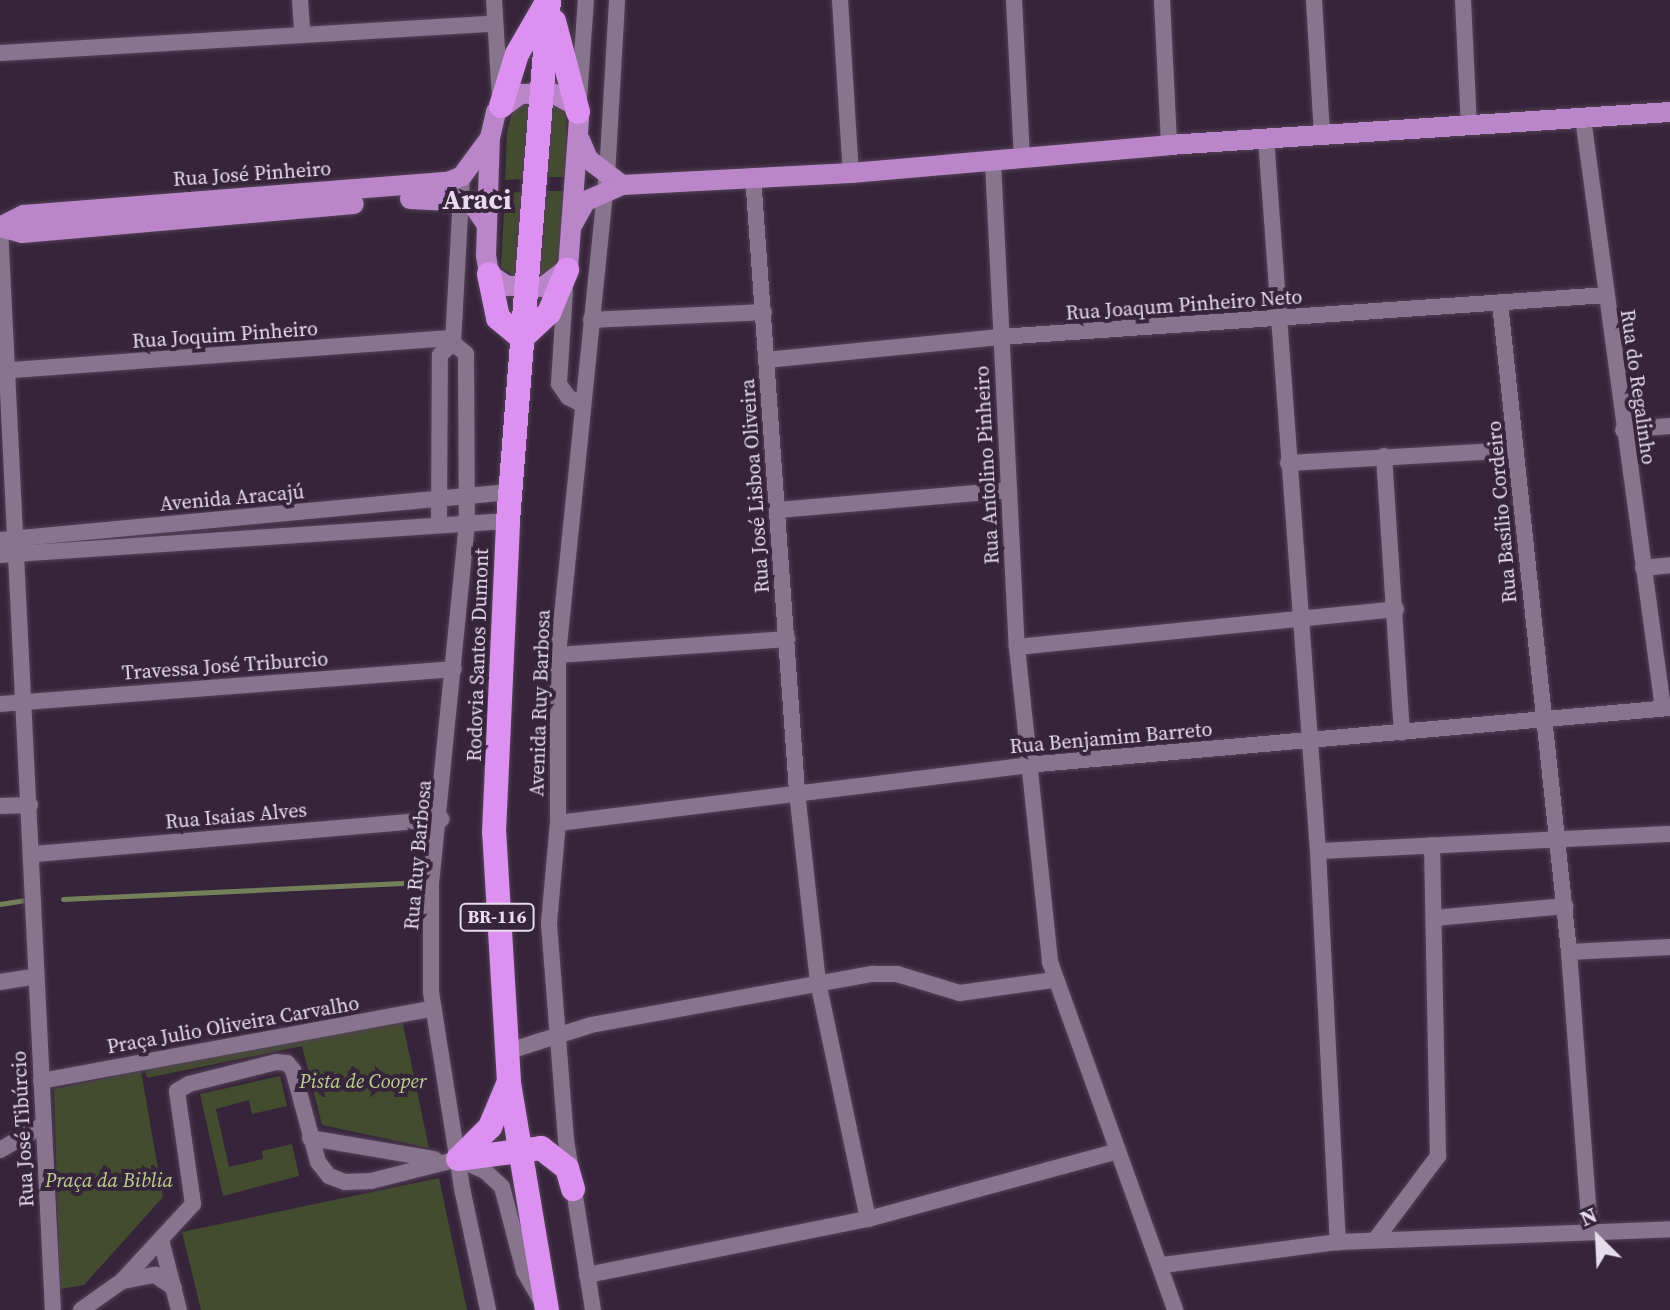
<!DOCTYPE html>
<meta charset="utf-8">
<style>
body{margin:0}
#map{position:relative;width:1670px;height:1310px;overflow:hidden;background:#36243a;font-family:"Source Serif 4",serif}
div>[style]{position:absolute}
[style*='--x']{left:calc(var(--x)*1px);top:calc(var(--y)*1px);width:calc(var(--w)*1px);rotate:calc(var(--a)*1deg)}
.green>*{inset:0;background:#434c2f}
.stream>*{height:5px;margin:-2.5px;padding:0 2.5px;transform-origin:2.5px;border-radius:2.5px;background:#74805a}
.roads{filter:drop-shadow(0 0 2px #524256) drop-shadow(0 0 2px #524256)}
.minor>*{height:16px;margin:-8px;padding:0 8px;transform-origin:8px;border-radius:8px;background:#88748e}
.major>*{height:20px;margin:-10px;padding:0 10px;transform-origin:10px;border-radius:10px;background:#ba85c9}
.highway>*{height:24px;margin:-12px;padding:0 12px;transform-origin:12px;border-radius:12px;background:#dc90f0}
span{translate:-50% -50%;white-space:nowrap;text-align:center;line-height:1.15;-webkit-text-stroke:8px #36243a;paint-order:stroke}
.shield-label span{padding:2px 6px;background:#36243a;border:2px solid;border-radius:6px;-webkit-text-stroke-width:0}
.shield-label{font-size:18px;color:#e7dceb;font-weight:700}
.street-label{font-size:20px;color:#e7dceb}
.park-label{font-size:20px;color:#bdcf90;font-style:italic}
.district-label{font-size:28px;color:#e7dceb;font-weight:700}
.north{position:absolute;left:1558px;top:1198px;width:80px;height:80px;-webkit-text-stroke:6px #36243a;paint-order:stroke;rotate:336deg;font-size:22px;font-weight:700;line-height:32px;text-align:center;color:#e7dceb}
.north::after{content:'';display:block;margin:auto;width:28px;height:36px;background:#e7dceb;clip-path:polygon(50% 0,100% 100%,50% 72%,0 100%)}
</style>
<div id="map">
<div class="green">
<i style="clip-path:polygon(550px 100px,566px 112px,566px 177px,546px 177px)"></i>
<i style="clip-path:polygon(523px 102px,532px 102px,528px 179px,505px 180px,507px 132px,512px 113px)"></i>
<i style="clip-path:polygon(544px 191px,565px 191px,561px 247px,556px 265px,535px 279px)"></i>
<i style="clip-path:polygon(524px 192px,519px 279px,501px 267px,505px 193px)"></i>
<i style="clip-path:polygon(401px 1015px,429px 1148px,322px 1125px,302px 1046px,147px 1078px,145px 1069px)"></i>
<i style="clip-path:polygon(141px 1071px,163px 1197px,84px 1285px,60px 1289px,54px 1089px)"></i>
<i style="clip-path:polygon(280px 1076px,287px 1106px,252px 1114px,249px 1100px,216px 1109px,229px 1167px,263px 1159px,262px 1151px,292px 1144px,299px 1176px,223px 1196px,200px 1094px)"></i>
<i style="clip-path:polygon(439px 1178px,467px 1310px,201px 1310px,182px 1232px)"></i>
</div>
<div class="stream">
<i style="--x:63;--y:899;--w:355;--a:-2.7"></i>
<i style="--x:0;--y:904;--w:24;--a:-9"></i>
</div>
<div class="roads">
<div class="minor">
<i style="--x:300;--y:0;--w:32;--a:86"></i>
<i style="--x:494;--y:0;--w:98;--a:86.5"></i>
<i style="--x:840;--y:0;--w:173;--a:86.4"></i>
<i style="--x:1014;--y:0;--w:158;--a:87.1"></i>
<i style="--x:1162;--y:0;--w:145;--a:87.2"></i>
<i style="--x:1314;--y:0;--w:135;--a:86.6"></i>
<i style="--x:1463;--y:0;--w:125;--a:87.3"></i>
<i style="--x:0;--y:53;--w:493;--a:-3.4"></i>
<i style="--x:579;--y:99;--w:99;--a:-86"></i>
<i style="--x:1583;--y:118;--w:595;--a:82.28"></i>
<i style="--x:1266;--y:138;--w:715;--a:85.83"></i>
<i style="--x:1318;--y:851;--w:392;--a:87.1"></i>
<i style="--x:993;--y:162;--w:486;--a:87.2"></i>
<i style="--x:1017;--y:647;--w:317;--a:84"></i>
<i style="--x:1050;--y:962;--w:370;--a:70.2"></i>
<i style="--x:753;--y:176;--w:618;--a:85.91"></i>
<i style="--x:797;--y:792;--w:191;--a:83.7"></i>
<i style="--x:818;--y:982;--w:242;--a:78.1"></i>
<i style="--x:0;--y:228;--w:1083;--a:87.2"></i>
<i style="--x:565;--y:290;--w:94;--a:93.7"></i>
<i style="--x:559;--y:384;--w:16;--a:55"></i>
<i style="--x:568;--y:397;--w:17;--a:28"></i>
<i style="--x:1500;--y:303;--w:653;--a:83.93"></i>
<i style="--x:1569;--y:952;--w:280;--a:85.7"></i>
<i style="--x:591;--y:320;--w:173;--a:-2.6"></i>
<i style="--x:453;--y:343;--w:17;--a:40"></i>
<i style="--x:466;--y:354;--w:169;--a:89.7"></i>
<i style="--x:467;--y:523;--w:361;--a:95.7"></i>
<i style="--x:431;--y:882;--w:110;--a:90"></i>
<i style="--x:431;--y:992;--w:204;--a:81"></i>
<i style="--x:463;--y:1193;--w:120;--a:77.9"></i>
<i style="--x:766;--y:360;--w:235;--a:-5.6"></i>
<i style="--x:1000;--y:337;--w:607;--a:-3.96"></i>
<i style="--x:0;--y:371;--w:454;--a:-4.2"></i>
<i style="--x:1623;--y:430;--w:47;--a:-4.9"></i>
<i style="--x:1384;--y:456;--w:277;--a:86.3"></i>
<i style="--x:1288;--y:463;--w:228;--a:-3.3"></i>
<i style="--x:777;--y:510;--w:233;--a:-4.9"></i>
<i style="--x:439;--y:524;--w:169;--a:-89.7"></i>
<i style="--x:440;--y:355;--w:18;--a:-43"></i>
<i style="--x:453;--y:343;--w:167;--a:-86.9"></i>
<i style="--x:0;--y:540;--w:512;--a:-5.38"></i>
<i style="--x:0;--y:555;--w:509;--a:-3.83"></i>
<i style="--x:1643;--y:568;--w:27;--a:-6"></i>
<i style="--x:1017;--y:647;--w:381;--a:-5.7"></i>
<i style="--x:558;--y:655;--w:230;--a:-4"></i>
<i style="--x:0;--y:704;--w:455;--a:-4.4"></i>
<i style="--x:0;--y:806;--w:30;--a:-2"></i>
<i style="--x:558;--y:823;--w:473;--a:-7"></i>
<i style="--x:1027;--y:765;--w:646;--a:-5.07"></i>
<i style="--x:1318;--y:851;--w:352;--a:-2.8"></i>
<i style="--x:34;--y:854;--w:409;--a:-4.9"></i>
<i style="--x:1434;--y:918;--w:132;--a:-5.2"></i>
<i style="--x:1569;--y:952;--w:101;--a:-2.8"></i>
<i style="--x:0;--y:982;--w:36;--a:-9"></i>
<i style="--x:506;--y:1052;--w:89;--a:-17.6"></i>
<i style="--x:591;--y:1025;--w:287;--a:-10.3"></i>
<i style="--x:873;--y:974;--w:24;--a:0"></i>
<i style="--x:897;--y:974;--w:66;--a:16.8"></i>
<i style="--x:960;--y:993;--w:95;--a:-7.9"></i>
<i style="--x:41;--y:1081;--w:399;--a:-10.5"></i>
<i style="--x:310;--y:1138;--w:126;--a:9.6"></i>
<i style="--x:0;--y:1150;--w:50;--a:-30.2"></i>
<i style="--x:1376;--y:1239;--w:104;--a:-53.2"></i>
<i style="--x:1438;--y:1156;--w:311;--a:-91.1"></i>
<i style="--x:161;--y:1240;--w:72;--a:75.6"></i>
<i style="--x:1163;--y:1265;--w:177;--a:-7.5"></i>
<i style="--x:1338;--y:1242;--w:332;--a:-2.2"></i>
<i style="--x:587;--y:1275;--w:287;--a:-11.3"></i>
<i style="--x:868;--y:1219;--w:259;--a:-15.2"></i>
<i style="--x:123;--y:1281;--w:33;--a:-11"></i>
<i style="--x:155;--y:1275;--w:23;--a:34"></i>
<i style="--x:81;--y:1310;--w:50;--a:-35.3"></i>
<i style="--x:122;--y:1281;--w:105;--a:-47.3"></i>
<i style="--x:193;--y:1204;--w:114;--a:-98.1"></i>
<i style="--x:177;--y:1091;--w:14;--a:-30"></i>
<i style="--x:189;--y:1084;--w:90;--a:-14.2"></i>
<i style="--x:276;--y:1062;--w:11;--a:5"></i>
<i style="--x:287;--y:1063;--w:9;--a:49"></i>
<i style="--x:293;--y:1070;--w:95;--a:74.8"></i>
<i style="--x:318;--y:1162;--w:18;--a:52"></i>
<i style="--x:329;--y:1176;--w:17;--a:21"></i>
<i style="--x:345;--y:1182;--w:26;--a:-2"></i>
<i style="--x:371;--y:1181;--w:90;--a:-14.2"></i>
<i style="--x:458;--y:1159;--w:30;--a:24"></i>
<i style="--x:485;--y:1171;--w:23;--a:43"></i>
<i style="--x:502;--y:1187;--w:87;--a:75.3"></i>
<i style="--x:524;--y:1271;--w:34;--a:60"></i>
<i style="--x:593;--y:1310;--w:172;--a:-99"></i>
<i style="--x:566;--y:1140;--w:218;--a:-94.5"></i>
<i style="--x:549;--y:923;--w:100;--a:-84.9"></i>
<i style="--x:558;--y:823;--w:168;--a:-90"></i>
<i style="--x:558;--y:655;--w:482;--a:-84.2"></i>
<i style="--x:607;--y:175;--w:175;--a:-86.7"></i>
</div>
<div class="major">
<i style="--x:552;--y:93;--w:24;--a:28"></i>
<i style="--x:573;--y:104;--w:16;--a:68"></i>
<i style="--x:579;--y:119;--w:149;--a:94.2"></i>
<i style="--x:568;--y:268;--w:31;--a:143"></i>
<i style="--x:543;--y:287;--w:36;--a:-178"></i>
<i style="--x:507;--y:286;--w:22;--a:-146"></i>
<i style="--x:489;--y:274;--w:18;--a:-99"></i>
<i style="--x:486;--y:256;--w:118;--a:-88.1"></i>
<i style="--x:490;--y:138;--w:27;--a:-77"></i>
<i style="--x:496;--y:112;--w:31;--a:-36"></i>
<i style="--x:521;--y:94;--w:31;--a:-2"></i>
<i style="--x:580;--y:140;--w:21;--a:67"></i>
<i style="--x:588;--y:159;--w:43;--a:37.4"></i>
<i style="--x:410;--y:199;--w:61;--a:2.8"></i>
<i style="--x:471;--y:202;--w:28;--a:55"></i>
<i style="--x:573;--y:224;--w:26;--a:-61"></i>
<i style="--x:586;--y:201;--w:39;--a:-24"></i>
<i style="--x:622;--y:185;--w:229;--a:-3"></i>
<i style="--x:851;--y:173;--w:319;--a:-5"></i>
<i style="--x:1169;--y:145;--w:502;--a:-3.77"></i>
<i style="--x:0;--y:227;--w:27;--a:-27"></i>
<i style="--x:24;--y:215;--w:425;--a:-4.5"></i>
<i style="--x:448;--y:182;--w:15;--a:-23"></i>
<i style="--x:462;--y:176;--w:47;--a:-53.6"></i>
<i style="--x:0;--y:227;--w:23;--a:15"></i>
<i style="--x:22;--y:233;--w:333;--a:-5"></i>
</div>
<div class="highway">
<i style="--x:554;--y:21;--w:94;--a:75.2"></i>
<i style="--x:501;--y:106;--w:54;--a:-72.9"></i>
<i style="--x:517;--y:54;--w:60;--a:-60"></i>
<i style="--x:489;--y:274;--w:45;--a:78.4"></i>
<i style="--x:498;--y:318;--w:31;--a:40"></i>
<i style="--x:522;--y:338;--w:37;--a:-43"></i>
<i style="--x:549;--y:313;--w:47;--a:-67.3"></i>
<i style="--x:459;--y:1158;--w:44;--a:-45"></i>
<i style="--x:490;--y:1127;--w:47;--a:-67.3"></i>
<i style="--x:458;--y:1159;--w:84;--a:-7.5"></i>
<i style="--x:541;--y:1148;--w:33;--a:38"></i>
<i style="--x:567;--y:1168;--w:22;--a:74"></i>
<i style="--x:547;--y:1310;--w:231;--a:-99.5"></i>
<i style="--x:509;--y:1082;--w:250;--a:-93.4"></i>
<i style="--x:494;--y:832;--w:311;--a:-87.4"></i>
<i style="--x:508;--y:521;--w:523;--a:-85.5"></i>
</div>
</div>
<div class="shield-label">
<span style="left:497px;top:917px">BR-116</span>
</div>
<div class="street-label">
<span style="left:252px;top:174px;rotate:-4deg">Rua José Pinheiro</span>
<span style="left:1184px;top:305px;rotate:-4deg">Rua Joaqum Pinheiro Neto</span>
<span style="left:225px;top:335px;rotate:-4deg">Rua Joquim Pinheiro</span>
<span style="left:1638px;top:387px;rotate:82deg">Rua do Regalinho</span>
<span style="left:987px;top:465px;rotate:-93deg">Rua Antolino Pinheiro</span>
<span style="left:755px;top:486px;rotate:-94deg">Rua José Lisboa Oliveira</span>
<span style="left:232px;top:498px;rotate:-5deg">Avenida Aracajú</span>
<span style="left:1502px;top:512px;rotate:-95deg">Rua Basílio Cordeiro</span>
<span style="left:478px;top:655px;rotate:-88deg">Rodovia Santos Dumont</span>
<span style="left:225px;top:666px;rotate:-4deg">Travessa José Triburcio</span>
<span style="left:540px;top:703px;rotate:-88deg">Avenida Ruy Barbosa</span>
<span style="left:1111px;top:738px;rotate:-5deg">Rua Benjamim Barreto</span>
<span style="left:236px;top:816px;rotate:-5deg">Rua Isaias Alves</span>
<span style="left:418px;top:855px;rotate:-85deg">Rua Ruy Barbosa</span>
<span style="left:233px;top:1025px;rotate:-10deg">Praça Julio Oliveira Carvalho</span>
<span style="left:23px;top:1129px;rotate:-93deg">Rua José Tibúrcio</span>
</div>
<div class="park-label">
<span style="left:363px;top:1081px">Pista de Cooper</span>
<span style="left:109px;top:1180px">Praça da Biblia</span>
</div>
<div class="district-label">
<span style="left:477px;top:199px">Araci</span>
</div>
<div class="north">N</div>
</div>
